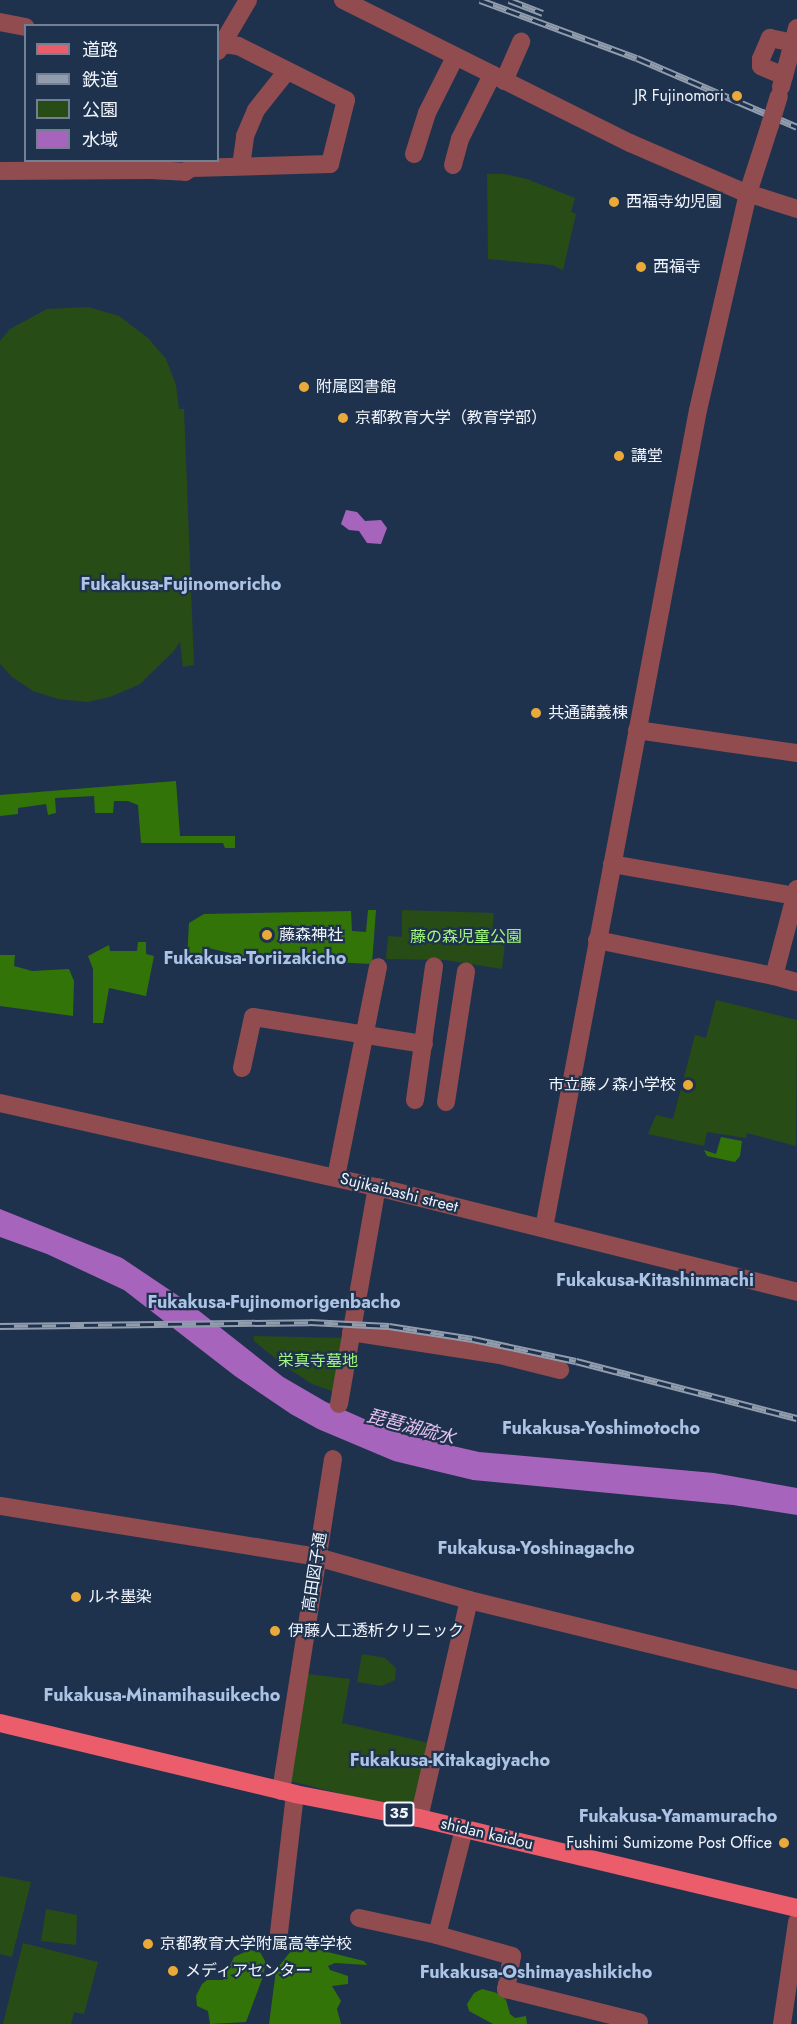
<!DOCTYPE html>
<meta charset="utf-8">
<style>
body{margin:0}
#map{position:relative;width:797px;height:2024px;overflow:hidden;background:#1f324d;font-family:Jost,"Noto Sans JP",sans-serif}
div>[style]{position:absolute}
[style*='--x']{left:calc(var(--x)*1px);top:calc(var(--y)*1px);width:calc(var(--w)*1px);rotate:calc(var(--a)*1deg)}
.green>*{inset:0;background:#274c16}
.forest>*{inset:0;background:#327407}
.water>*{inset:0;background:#a764bd}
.minor>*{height:18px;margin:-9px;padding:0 9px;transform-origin:9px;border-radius:9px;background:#914c50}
.major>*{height:18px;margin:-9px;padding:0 9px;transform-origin:9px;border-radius:9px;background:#ec5d6c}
.rail>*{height:7px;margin-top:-3.5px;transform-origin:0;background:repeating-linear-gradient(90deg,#1f324d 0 14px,#919cad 0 28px);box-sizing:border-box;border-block:2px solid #919cad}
.minor-bridge>*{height:18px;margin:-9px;padding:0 9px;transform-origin:9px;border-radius:9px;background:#914c50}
.dots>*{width:16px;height:16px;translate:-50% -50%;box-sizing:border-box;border:3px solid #1f324d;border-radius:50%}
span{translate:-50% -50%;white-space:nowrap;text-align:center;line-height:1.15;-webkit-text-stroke:4.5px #1f324d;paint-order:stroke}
.shield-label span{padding:2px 4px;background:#1f324d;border:2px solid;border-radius:4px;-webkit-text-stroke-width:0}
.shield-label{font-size:15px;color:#f0f5fd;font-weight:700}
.poi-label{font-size:16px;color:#f0f5fd}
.right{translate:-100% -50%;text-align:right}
.left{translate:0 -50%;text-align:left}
.park-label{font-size:16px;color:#a1f77d}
.street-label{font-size:16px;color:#f0f5fd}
.neighbourhood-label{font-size:18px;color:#abc3e4;font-weight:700}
.water-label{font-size:18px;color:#e6c4f2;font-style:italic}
.legend{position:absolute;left:24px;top:24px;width:195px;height:138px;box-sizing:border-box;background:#1f324d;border:2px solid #738093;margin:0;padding:8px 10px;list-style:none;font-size:18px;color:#f0f5fd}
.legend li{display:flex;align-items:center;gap:12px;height:30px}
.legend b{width:30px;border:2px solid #738093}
</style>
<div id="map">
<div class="green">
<i style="clip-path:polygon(487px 174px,504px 174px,527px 179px,575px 198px,571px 212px,576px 214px,563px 270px,552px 265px,488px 259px)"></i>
<i style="clip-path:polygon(88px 307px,119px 316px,148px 338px,166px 359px,176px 385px,179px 409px,184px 409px,194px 665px,183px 667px,180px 642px,173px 652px,140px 684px,110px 697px,87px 702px,58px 699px,33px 691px,12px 677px,0 664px,0 341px,10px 329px,47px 309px)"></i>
<i style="clip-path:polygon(402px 910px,494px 913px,491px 941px,505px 943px,502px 969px,445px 960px,386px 959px,388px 936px,402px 937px)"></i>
<i style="clip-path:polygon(716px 1000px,797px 1020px,796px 1146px,747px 1133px,746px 1138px,707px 1132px,704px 1146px,648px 1134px,656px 1115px,673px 1119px,695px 1035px,706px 1038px)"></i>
<i style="clip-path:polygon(254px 1336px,346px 1338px,337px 1393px,312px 1384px,286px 1367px,254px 1341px)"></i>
<i style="clip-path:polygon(362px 1654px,385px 1658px,396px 1668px,395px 1680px,382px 1686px,357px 1682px)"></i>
<i style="clip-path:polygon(307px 1674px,350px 1679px,342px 1723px,429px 1743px,415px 1808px,410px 1811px,290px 1781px)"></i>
<i style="clip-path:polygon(0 1876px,31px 1882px,12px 1957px,0 1954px)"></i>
<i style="clip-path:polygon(46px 1909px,77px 1915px,76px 1945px,41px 1941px)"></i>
<i style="clip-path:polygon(23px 1943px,98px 1962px,84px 2014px,74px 2012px,71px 2024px,3px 2024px)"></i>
</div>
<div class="forest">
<i style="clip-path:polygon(176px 781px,180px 836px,235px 836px,235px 848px,225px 848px,223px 843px,141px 843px,138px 805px,128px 801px,114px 801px,113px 813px,95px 813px,94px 796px,55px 798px,56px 813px,48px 815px,46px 804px,18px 808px,18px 814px,0 816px,0 795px)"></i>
<i style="clip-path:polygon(368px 910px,376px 910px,372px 964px,251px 958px,204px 947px,201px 961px,187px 958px,189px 923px,204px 914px,351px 911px,352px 931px,366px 932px)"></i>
<i style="clip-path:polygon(138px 942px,146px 942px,146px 954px,154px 956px,146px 996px,109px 988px,103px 1023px,93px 1023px,93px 969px,88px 956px,109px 945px,110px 951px,137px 951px)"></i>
<i style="clip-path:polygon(0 955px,15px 955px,14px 966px,32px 971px,69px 969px,74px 981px,73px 1016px,0 1006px)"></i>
<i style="clip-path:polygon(721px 1137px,742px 1141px,740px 1156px,735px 1162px,707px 1156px,704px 1150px,716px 1154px)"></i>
<i style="clip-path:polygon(303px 1946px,364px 1961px,367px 1965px,335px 1963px,328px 1966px,330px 1970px,348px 1976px,348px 1984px,332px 1986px,341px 2001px,337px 2009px,341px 2024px,269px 2024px,276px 1970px,294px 1947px)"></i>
<i style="clip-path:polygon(249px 1950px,260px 1952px,265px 1961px,264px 1974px,246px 2022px,210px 2024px,208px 2011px,197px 2006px,196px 1996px,202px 1984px,207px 1980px,223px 1980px,234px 1957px)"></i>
<i style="clip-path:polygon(482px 1989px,497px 1993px,506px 2000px,510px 2014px,515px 2018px,526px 2016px,527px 2024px,493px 2024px,469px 2011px,467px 2004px,474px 1993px)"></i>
</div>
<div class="water">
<i style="clip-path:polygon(346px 510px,357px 512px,365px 521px,381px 520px,387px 528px,381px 544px,367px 543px,359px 531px,349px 530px,341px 524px)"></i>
<i style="clip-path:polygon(0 1209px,122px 1258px,189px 1303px,283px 1377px,326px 1402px,371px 1422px,405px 1435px,479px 1452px,714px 1473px,797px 1488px,797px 1515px,733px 1505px,473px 1480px,394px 1461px,318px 1429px,291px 1414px,235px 1376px,124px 1290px,47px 1254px,0 1237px)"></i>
</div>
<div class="minor">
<i style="--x:343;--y:0;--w:321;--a:26.5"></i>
<i style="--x:630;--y:143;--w:121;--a:23.4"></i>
<i style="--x:741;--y:191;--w:59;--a:17.8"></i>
<i style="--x:0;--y:22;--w:26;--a:11"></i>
<i style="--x:218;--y:51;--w:59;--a:-59.5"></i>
<i style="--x:784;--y:76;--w:25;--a:-157"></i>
<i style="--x:761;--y:66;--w:7;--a:-90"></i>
<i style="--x:761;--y:59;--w:23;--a:-67"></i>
<i style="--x:770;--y:38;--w:24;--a:12"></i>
<i style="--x:504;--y:81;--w:43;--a:-66.4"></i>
<i style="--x:781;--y:87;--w:61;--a:-74.8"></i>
<i style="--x:414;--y:154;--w:43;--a:-72.4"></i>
<i style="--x:427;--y:113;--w:63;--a:-63.4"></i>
<i style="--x:153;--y:160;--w:10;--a:101"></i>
<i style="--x:151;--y:170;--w:34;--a:3"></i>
<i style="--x:185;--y:172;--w:7;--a:-34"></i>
<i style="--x:191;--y:168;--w:139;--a:-1.6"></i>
<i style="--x:330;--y:164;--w:66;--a:-76"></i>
<i style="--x:346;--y:100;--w:121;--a:-153.4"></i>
<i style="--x:238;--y:46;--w:16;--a:-173"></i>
<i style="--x:453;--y:165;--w:27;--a:-75"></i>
<i style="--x:460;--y:139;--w:72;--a:-63.4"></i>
<i style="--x:241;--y:166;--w:30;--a:-82"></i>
<i style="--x:245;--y:136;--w:28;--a:-67"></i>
<i style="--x:256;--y:110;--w:50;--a:-51.5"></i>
<i style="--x:0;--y:171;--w:151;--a:-0.4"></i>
<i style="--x:637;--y:730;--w:162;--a:8.2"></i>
<i style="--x:612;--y:864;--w:187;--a:9.9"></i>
<i style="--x:597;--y:940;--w:181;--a:11.5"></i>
<i style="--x:774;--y:976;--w:90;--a:-75.2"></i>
<i style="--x:774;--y:976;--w:24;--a:15"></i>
<i style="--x:242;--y:1068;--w:52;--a:-77.8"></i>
<i style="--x:253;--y:1017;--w:173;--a:9"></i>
<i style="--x:415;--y:1100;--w:135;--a:-81.9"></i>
<i style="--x:446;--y:1102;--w:132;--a:-81.3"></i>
<i style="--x:0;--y:1103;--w:386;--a:12.6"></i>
<i style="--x:377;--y:1187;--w:433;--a:14"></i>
<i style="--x:336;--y:1177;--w:214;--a:-78.7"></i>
<i style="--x:544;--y:1228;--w:832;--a:-79.34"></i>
<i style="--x:698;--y:410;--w:223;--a:-77"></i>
<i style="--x:748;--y:193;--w:71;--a:-72.1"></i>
<i style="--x:351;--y:1332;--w:151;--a:8.8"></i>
<i style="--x:500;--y:1355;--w:62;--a:14"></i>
<i style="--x:339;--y:1404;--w:220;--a:-80.1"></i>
<i style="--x:0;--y:1506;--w:321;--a:9.1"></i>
<i style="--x:317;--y:1557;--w:158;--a:15.8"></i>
<i style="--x:469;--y:1600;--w:338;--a:13.7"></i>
<i style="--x:281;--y:1791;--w:336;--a:-81.1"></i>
<i style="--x:419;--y:1818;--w:224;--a:-77.1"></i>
<i style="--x:359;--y:1918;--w:80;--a:12.3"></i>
<i style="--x:437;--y:1935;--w:78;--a:15.6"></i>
<i style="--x:512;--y:1956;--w:34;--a:100"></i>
<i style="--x:506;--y:1989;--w:137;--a:13.9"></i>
<i style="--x:437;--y:1935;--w:109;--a:-75.7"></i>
<i style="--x:278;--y:1941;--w:148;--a:-83.4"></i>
<i style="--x:782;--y:2024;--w:103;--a:-81.6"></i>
</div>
<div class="major">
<i style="--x:0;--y:1723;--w:303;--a:13.5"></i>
<i style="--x:295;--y:1794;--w:126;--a:11"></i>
<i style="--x:419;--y:1818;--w:389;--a:13.4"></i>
</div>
<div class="rail">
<i style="--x:480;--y:0;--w:167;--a:20.3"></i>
<i style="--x:637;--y:58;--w:174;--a:23.3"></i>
<i style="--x:509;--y:0;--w:36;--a:21"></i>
<i style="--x:0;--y:1326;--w:310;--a:-0.7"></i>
<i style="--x:310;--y:1322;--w:79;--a:2.9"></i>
<i style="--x:389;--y:1326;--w:85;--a:8.8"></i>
<i style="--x:473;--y:1339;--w:105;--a:12.1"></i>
<i style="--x:576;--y:1361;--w:228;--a:14.5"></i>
</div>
<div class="minor-bridge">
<i style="--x:770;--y:125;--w:30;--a:-73"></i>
</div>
<div class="dots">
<i style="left:737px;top:96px;background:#eaaa39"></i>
<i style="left:614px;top:202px;background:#eaaa39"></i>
<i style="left:641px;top:267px;background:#eaaa39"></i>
<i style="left:304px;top:387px;background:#eaaa39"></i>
<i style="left:343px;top:418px;background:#eaaa39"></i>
<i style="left:619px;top:456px;background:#eaaa39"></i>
<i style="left:536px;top:713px;background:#eaaa39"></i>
<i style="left:267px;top:935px;background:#eaaa39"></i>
<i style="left:688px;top:1085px;background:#eaaa39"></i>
<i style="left:76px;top:1597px;background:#eaaa39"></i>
<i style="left:275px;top:1631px;background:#eaaa39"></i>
<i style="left:784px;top:1843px;background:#eaaa39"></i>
<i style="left:148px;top:1944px;background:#eaaa39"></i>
<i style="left:173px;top:1971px;background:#eaaa39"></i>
</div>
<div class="shield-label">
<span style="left:399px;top:1814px">35</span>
</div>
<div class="poi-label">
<span class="right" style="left:724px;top:96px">JR Fujinomori</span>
<span class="left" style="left:626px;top:202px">西福寺幼児園</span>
<span class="left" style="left:653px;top:267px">西福寺</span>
<span class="left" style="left:316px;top:387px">附属図書館</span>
<span class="left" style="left:355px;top:418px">京都教育大学（教育学部）</span>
<span class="left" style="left:631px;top:456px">講堂</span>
<span class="left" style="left:548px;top:713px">共通講義棟</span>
<span class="left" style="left:279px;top:935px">藤森神社</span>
<span class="right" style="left:676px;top:1085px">市立藤ノ森小学校</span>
<span class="left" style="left:88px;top:1597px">ルネ墨染</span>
<span class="left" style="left:288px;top:1631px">伊藤人工透析クリニック</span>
<span class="right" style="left:772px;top:1843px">Fushimi Sumizome Post Office</span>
<span class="left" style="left:160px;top:1944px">京都教育大学附属高等学校</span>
<span class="left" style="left:185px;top:1971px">メディアセンター</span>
</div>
<div class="park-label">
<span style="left:466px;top:937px">藤の森児童公園</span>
<span style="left:318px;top:1361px">栄真寺墓地</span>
</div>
<div class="street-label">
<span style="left:399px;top:1193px;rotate:14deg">Sujikaibashi street</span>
<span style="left:315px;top:1572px;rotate:-81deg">高田図子通</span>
<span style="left:487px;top:1834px;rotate:13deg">shidan kaidou</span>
</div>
<div class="neighbourhood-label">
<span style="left:181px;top:584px">Fukakusa-Fujinomoricho</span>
<span style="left:255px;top:958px">Fukakusa-Toriizakicho</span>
<span style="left:655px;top:1280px">Fukakusa-Kitashinmachi</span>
<span style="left:274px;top:1302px">Fukakusa-Fujinomorigenbacho</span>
<span style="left:601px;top:1428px">Fukakusa-Yoshimotocho</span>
<span style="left:536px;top:1548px">Fukakusa-Yoshinagacho</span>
<span style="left:162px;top:1695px">Fukakusa-Minamihasuikecho</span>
<span style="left:450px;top:1760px">Fukakusa-Kitakagiyacho</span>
<span style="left:678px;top:1816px">Fukakusa-Yamamuracho</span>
<span style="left:536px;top:1972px">Fukakusa-Oshimayashikicho</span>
</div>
<div class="water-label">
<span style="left:411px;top:1427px;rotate:15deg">琵琶湖疏水</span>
</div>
<ul class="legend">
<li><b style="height:8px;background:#ec5d6c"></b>道路</li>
<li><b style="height:8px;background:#919cad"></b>鉄道</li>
<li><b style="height:16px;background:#274c16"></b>公園</li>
<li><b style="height:16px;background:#a764bd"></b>水域</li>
</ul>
</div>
